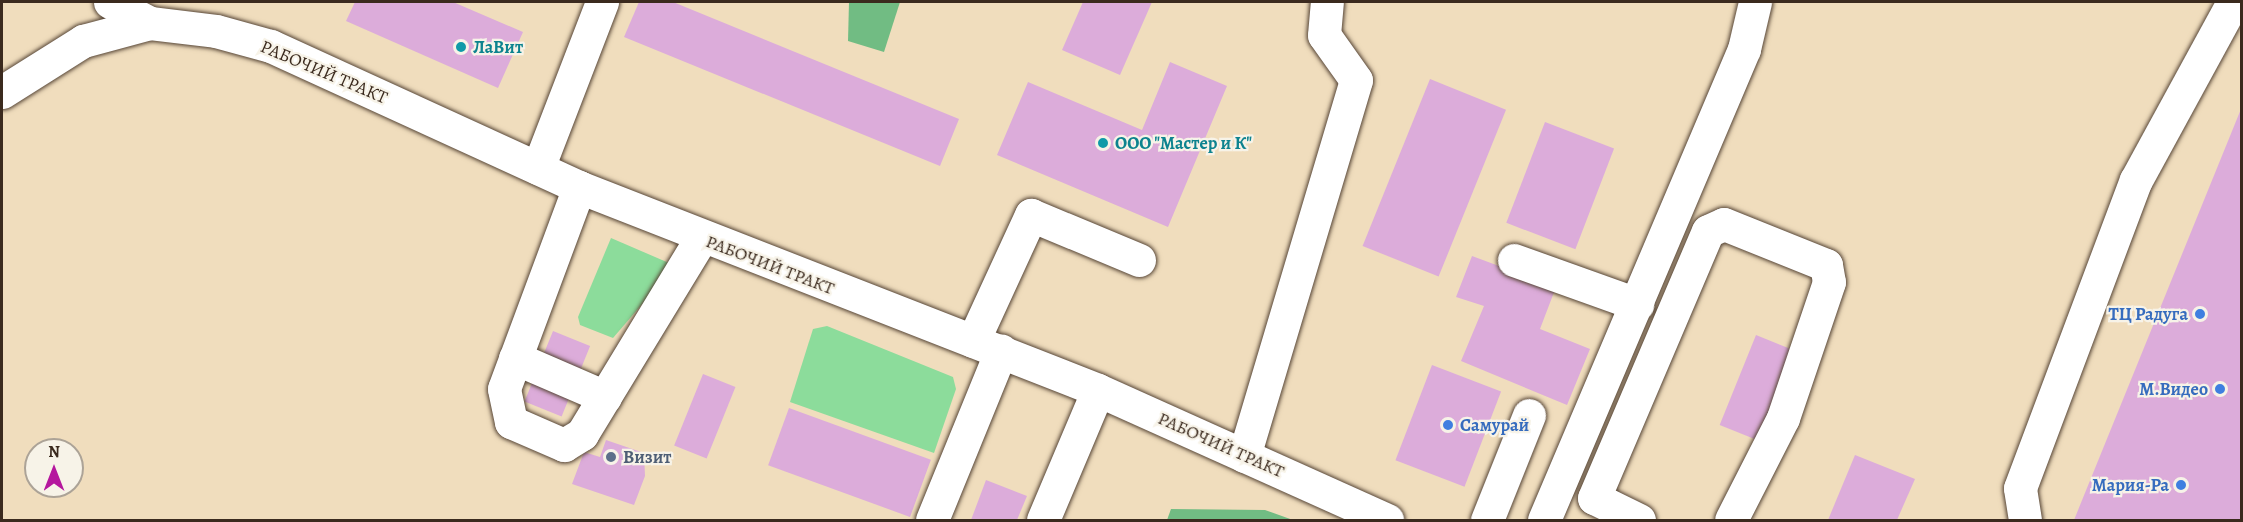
<!DOCTYPE html>
<meta charset="utf-8">
<style>
body{margin:0}
#map{position:relative;width:2243px;height:522px;overflow:hidden;background:#f0ddbd;font-family:Alegreya,serif}
div>[style]{position:absolute}
[style*='--x']{left:calc(var(--x)*1px);top:calc(var(--y)*1px);width:calc(var(--w)*1px);rotate:calc(var(--a)*1deg)}
.green>*{inset:0;background:#8cdc9b}
.forest>*{inset:0;background:#71bc83}
.building>*{inset:0;background:#dcacda;transform-origin:0 0}
.roads{filter:drop-shadow(0 0 2px #564536) drop-shadow(0 0 2px #564536)}
.minor>*{height:33px;margin:-16.5px;padding:0 16.5px;transform-origin:16.5px;border-radius:16.5px;background:#fff}
.dots>*{width:16px;height:16px;translate:-50% -50%;box-sizing:border-box;border:3px solid #f7f3e8;border-radius:50%}
span{translate:-50% -50%;white-space:nowrap;text-align:center;line-height:1.15;-webkit-text-stroke:4.5px #f7f3e8;paint-order:stroke}
.culture-label{font-size:18px;color:#0d838f;font-weight:700}
.left{translate:0 -50%;text-align:left}
.street-label{font-size:18px;color:#3b2a1e}
.shop-label{font-size:18px;color:#366cbe;font-weight:700}
.right{translate:-100% -50%;text-align:right}
.service-label{font-size:18px;color:#4e5e75;font-weight:700}
.frame{position:absolute;inset:0;border:3px solid #3b2a1e;pointer-events:none}
.north{position:absolute;left:24px;top:438px;width:60px;height:60px;box-sizing:border-box;background:#f7f3e8;border:2px solid #aca397;border-radius:50%;rotate:0deg;font-size:16px;font-weight:700;line-height:24px;text-align:center;color:#3b2a1e}
.north::after{content:'';display:block;margin:auto;width:21px;height:27px;background:#b5179e;clip-path:polygon(50% 0,100% 100%,50% 72%,0 100%)}
</style>
<div id="map">
<div class="green">
<i style="clip-path:polygon(611px 238px,669px 263px,662px 281px,613px 338px,580px 325px,578px 317px)"></i>
<i style="clip-path:polygon(827px 326px,953px 377px,956px 389px,934px 453px,790px 402px,813px 329px)"></i>
</div>
<div class="forest">
<i style="clip-path:polygon(849px 2px,900px 2px,884px 52px,848px 41px)"></i>
<i style="clip-path:polygon(1171px 509px,1265px 510px,1293px 520px,1167px 520px)"></i>
</div>
<div class="building">
<i style="clip-path:polygon(355px 2px,453px 2px,523px 32px,498px 88px,346px 21px)"></i>
<i style="clip-path:polygon(639px 2px,673px 2px,959px 119px,940px 166px,624px 37px)"></i>
<i style="clip-path:polygon(1083px 2px,1152px 2px,1120px 75px,1062px 50px)"></i>
<i style="clip-path:polygon(1170px 62px,1227px 86px,1168px 227px,997px 155px,1028px 82px,1142px 130px)"></i>
<i style="left:1430px;top:79px;width:82px;height:180px;rotate:22deg"></i>
<i style="clip-path:polygon(2241px 109px,2242px 520px,2074px 520px)"></i>
<i style="left:1545px;top:122px;width:74px;height:108px;rotate:21deg"></i>
<i style="clip-path:polygon(1472px 256px,1556px 287px,1540px 329px,1590px 349px,1567px 405px,1461px 361px,1484px 306px,1456px 297px)"></i>
<i style="left:553px;top:331px;width:40px;height:76px;rotate:22deg"></i>
<i style="left:1756px;top:335px;width:41px;height:97px;rotate:22deg"></i>
<i style="left:1432px;top:365px;width:74px;height:102px;rotate:21deg"></i>
<i style="left:703px;top:374px;width:35px;height:77px;rotate:22deg"></i>
<i style="left:789px;top:408px;width:151px;height:61px;rotate:20deg"></i>
<i style="clip-path:polygon(606px 440px,644px 453px,645px 476px,634px 505px,572px 484px,584px 452px,600px 457px)"></i>
<i style="clip-path:polygon(1855px 455px,1915px 479px,1897px 520px,1828px 520px)"></i>
<i style="clip-path:polygon(986px 480px,1027px 496px,1017px 520px,971px 520px)"></i>
</div>
<div class="roads">
<div class="minor">
<i style="--x:110;--y:2;--w:45;--a:27.7"></i>
<i style="--x:150;--y:23;--w:66;--a:6.9"></i>
<i style="--x:216;--y:31;--w:57;--a:15.3"></i>
<i style="--x:271;--y:46;--w:339;--a:24.6"></i>
<i style="--x:579;--y:187;--w:557;--a:21.36"></i>
<i style="--x:1098;--y:390;--w:317;--a:24.2"></i>
<i style="--x:2;--y:92;--w:96;--a:-32.2"></i>
<i style="--x:83;--y:41;--w:69;--a:-15"></i>
<i style="--x:538;--y:168;--w:178;--a:-68.9"></i>
<i style="--x:579;--y:187;--w:215;--a:110.4"></i>
<i style="--x:504;--y:389;--w:34;--a:78"></i>
<i style="--x:511;--y:422;--w:58;--a:23.5"></i>
<i style="--x:564;--y:445;--w:21;--a:-31"></i>
<i style="--x:582;--y:434;--w:229;--a:-58.7"></i>
<i style="--x:1514;--y:260;--w:131;--a:19.7"></i>
<i style="--x:973;--y:341;--w:139;--a:-65.3"></i>
<i style="--x:1031;--y:215;--w:117;--a:22.6"></i>
<i style="--x:515;--y:358;--w:98;--a:23.4"></i>
<i style="--x:1244;--y:456;--w:392;--a:-73.4"></i>
<i style="--x:1356;--y:80;--w:55;--a:-125.4"></i>
<i style="--x:1324;--y:35;--w:33;--a:-85"></i>
<i style="--x:932;--y:520;--w:183;--a:-67.8"></i>
<i style="--x:1043;--y:520;--w:141;--a:-67.1"></i>
<i style="--x:1487;--y:520;--w:113;--a:-68.2"></i>
<i style="--x:1544;--y:520;--w:512;--a:-66.99"></i>
<i style="--x:1744;--y:49;--w:48;--a:-76.8"></i>
<i style="--x:1639;--y:520;--w:50;--a:-153.9"></i>
<i style="--x:1594;--y:498;--w:290;--a:-66.9"></i>
<i style="--x:1708;--y:231;--w:17;--a:-24"></i>
<i style="--x:1724;--y:224;--w:110;--a:21.9"></i>
<i style="--x:1826;--y:265;--w:17;--a:80"></i>
<i style="--x:1829;--y:282;--w:144;--a:108.7"></i>
<i style="--x:1783;--y:418;--w:114;--a:117"></i>
<i style="--x:2025;--y:520;--w:32;--a:-99"></i>
<i style="--x:2020;--y:488;--w:329;--a:-69.4"></i>
<i style="--x:2136;--y:180;--w:203;--a:-61.4"></i>
</div>
</div>
<div class="dots">
<i style="left:461px;top:47px;background:#0f9aa8"></i>
<i style="left:1103px;top:143px;background:#0f9aa8"></i>
<i style="left:2200px;top:314px;background:#3f7fe0"></i>
<i style="left:2220px;top:389px;background:#3f7fe0"></i>
<i style="left:1448px;top:425px;background:#3f7fe0"></i>
<i style="left:611px;top:457px;background:#5c6f8a"></i>
<i style="left:2181px;top:485px;background:#3f7fe0"></i>
</div>
<div class="culture-label">
<span class="left" style="left:473px;top:47px">ЛаВит</span>
<span class="left" style="left:1115px;top:143px">ООО "Мастер и К"</span>
</div>
<div class="street-label">
<span style="left:324px;top:72px;rotate:23deg">РАБОЧИЙ ТРАКТ</span>
<span style="left:770px;top:265px;rotate:21deg">РАБОЧИЙ ТРАКТ</span>
<span style="left:1221px;top:445px;rotate:24deg">РАБОЧИЙ ТРАКТ</span>
</div>
<div class="shop-label">
<span class="right" style="left:2188px;top:314px">ТЦ Радуга</span>
<span class="right" style="left:2208px;top:389px">М.Видео</span>
<span class="left" style="left:1460px;top:425px">Самурай</span>
<span class="right" style="left:2169px;top:485px">Мария-Ра</span>
</div>
<div class="service-label">
<span class="left" style="left:623px;top:457px">Визит</span>
</div>
<div class="frame"></div>
<div class="north">N</div>
</div>
